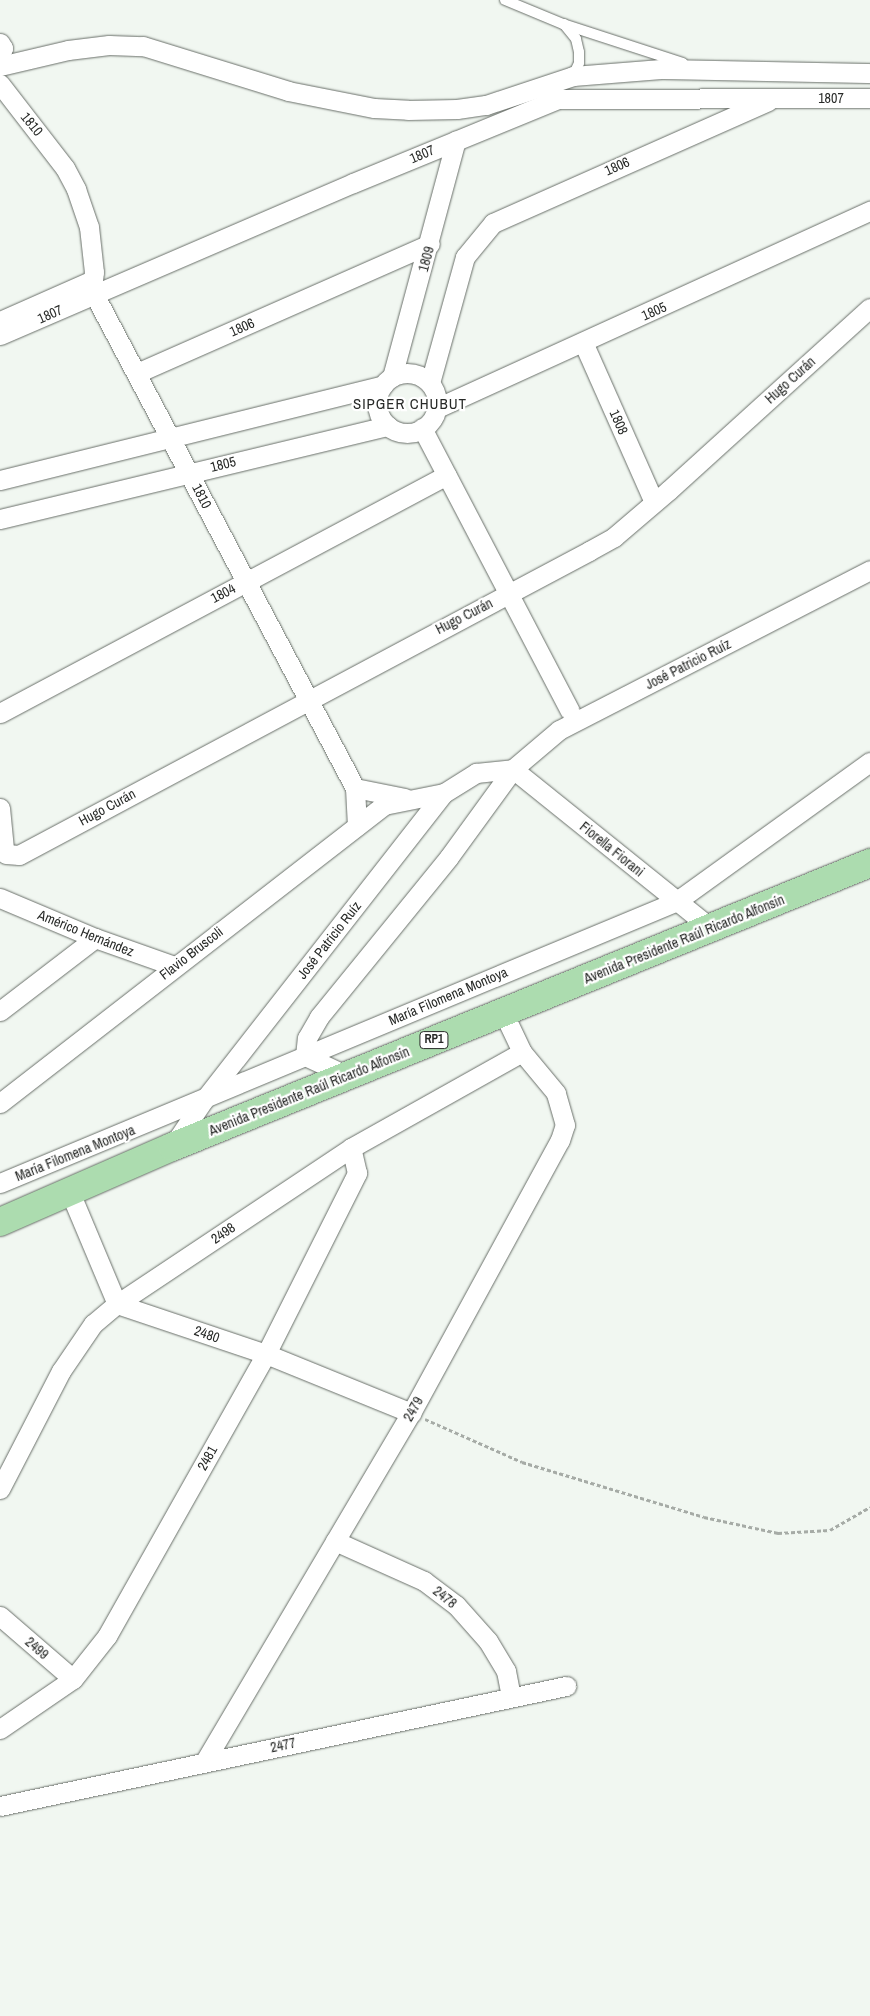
<!DOCTYPE html>
<meta charset="utf-8">
<style>
body{margin:0}
#map{position:relative;width:870px;height:2016px;overflow:hidden;background:#f1f7f1;font-family:"Archivo Narrow",sans-serif}
div>[style]{position:absolute}
[style*='--x']{left:calc(var(--x)*1px);top:calc(var(--y)*1px);width:calc(var(--w)*1px);rotate:calc(var(--a)*1deg)}
.path>*{height:3px;margin-top:-1.5px;transform-origin:0;background:repeating-linear-gradient(90deg,#a6aba6 0 4px,transparent 0 6.5px)}
.roads{filter:drop-shadow(0 0 1px #696f69) drop-shadow(0 0 1px #696f69)}
.lane>*{height:10px;margin:-5px;padding:0 5px;transform-origin:5px;border-radius:5px;background:#fff}
.street>*{height:19px;margin:-9.5px;padding:0 9.5px;transform-origin:9.5px;border-radius:9.5px;background:#fff}
.street>.ring{margin:-9.5px;padding:0;box-sizing:content-box;background:none;border:19px solid #fff;border-radius:50%}
.primary>*{height:28px;margin:-14px;padding:0 14px;transform-origin:14px;border-radius:14px;background:#acdcaf}
span{translate:-50% -50%;white-space:nowrap;text-align:center;line-height:1.15;-webkit-text-stroke:4.5px #fff;paint-order:stroke}
.shield-label span{padding:1px 4px;background:#fff;border:1px solid;border-radius:4px;-webkit-text-stroke-width:0}
.shield-label{font-size:12px;color:#282a28;font-weight:700}
.street-label{font-size:14px;color:#282a28}
.neighbourhood-label{font-size:15px;color:#282a28;letter-spacing:1px}
</style>
<div id="map">
<div class="path">
<i style="--x:425;--y:1419;--w:106;--a:23.9"></i>
<i style="--x:522;--y:1462;--w:190;--a:16.8"></i>
<i style="--x:704;--y:1517;--w:76;--a:12.2"></i>
<i style="--x:778;--y:1533;--w:52;--a:-3.3"></i>
<i style="--x:830;--y:1530;--w:46;--a:-29.9"></i>
</div>
<div class="roads">
<div class="lane">
<i style="--x:505;--y:0;--w:63;--a:22.5"></i>
<i style="--x:563;--y:24;--w:126;--a:18"></i>
<i style="--x:564;--y:24;--w:19;--a:51"></i>
<i style="--x:576;--y:39;--w:13;--a:77"></i>
<i style="--x:579;--y:52;--w:11;--a:90"></i>
<i style="--x:579;--y:63;--w:14;--a:115"></i>
</div>
<div class="street">
<i style="--x:0;--y:43;--w:6;--a:59"></i>
<i style="--x:3;--y:48;--w:6;--a:121"></i>
<i style="--x:0;--y:66;--w:70;--a:-13.2"></i>
<i style="--x:68;--y:50;--w:41;--a:-7"></i>
<i style="--x:109;--y:45;--w:34;--a:2"></i>
<i style="--x:143;--y:46;--w:152;--a:17.2"></i>
<i style="--x:288;--y:91;--w:88;--a:11.2"></i>
<i style="--x:374;--y:108;--w:34;--a:3"></i>
<i style="--x:408;--y:110;--w:49;--a:-1.2"></i>
<i style="--x:457;--y:109;--w:29;--a:-8"></i>
<i style="--x:486;--y:105;--w:92;--a:-18.4"></i>
<i style="--x:573;--y:76;--w:88;--a:-4.5"></i>
<i style="--x:661;--y:69;--w:209;--a:1.1"></i>
<i style="--x:0;--y:84;--w:106;--a:52.3"></i>
<i style="--x:65;--y:168;--w:24;--a:62"></i>
<i style="--x:76;--y:189;--w:40;--a:71.1"></i>
<i style="--x:89;--y:227;--w:45;--a:83.7"></i>
<i style="--x:94;--y:272;--w:8;--a:97"></i>
<i style="--x:93;--y:280;--w:102;--a:156.2"></i>
<i style="--x:94;--y:294;--w:559;--a:62.15"></i>
<i style="--x:0;--y:335;--w:384;--a:-23.3"></i>
<i style="--x:353;--y:183;--w:222;--a:-22.3"></i>
<i style="--x:558;--y:99;--w:312;--a:-0.2"></i>
<i style="--x:583;--y:342;--w:175;--a:66.1"></i>
<i style="--x:137;--y:373;--w:320;--a:-23.8"></i>
<i class="ring" style="left:377px;top:373px;width:41px;height:41px"></i>
<i style="--x:392;--y:377;--w:245;--a:-74.9"></i>
<i style="--x:430;--y:383;--w:131;--a:-74.5"></i>
<i style="--x:465;--y:257;--w:44;--a:-50.5"></i>
<i style="--x:493;--y:223;--w:301;--a:-23.9"></i>
<i style="--x:437;--y:408;--w:476;--a:-24.5"></i>
<i style="--x:422;--y:428;--w:319;--a:62.4"></i>
<i style="--x:0;--y:480;--w:395;--a:-13.9"></i>
<i style="--x:0;--y:519;--w:399;--a:-13.5"></i>
<i style="--x:0;--y:713;--w:506;--a:-28.03"></i>
<i style="--x:513;--y:769;--w:254;--a:38.8"></i>
<i style="--x:0;--y:808;--w:41;--a:84.4"></i>
<i style="--x:4;--y:849;--w:5;--a:68"></i>
<i style="--x:6;--y:854;--w:13;--a:4"></i>
<i style="--x:19;--y:855;--w:646;--a:-28.07"></i>
<i style="--x:589;--y:551;--w:29;--a:-29"></i>
<i style="--x:614;--y:537;--w:72;--a:-40.5"></i>
<i style="--x:669;--y:490;--w:271;--a:-42.2"></i>
<i style="--x:357;--y:826;--w:38;--a:-93"></i>
<i style="--x:355;--y:788;--w:51;--a:11.3"></i>
<i style="--x:0;--y:898;--w:103;--a:22.8"></i>
<i style="--x:95;--y:938;--w:84;--a:19.5"></i>
<i style="--x:0;--y:1011;--w:120;--a:-37.5"></i>
<i style="--x:348;--y:1076;--w:47;--a:-155.1"></i>
<i style="--x:305;--y:1056;--w:18;--a:-84"></i>
<i style="--x:307;--y:1038;--w:24;--a:-60"></i>
<i style="--x:319;--y:1017;--w:206;--a:-50.9"></i>
<i style="--x:449;--y:857;--w:109;--a:-54"></i>
<i style="--x:513;--y:769;--w:60;--a:-40.3"></i>
<i style="--x:559;--y:730;--w:350;--a:-27.2"></i>
<i style="--x:0;--y:1103;--w:486;--a:-37.8"></i>
<i style="--x:384;--y:805;--w:61;--a:-11.3"></i>
<i style="--x:172;--y:1147;--w:55;--a:-56"></i>
<i style="--x:203;--y:1101;--w:391;--a:-52"></i>
<i style="--x:444;--y:793;--w:38;--a:-32"></i>
<i style="--x:476;--y:773;--w:37;--a:-6"></i>
<i style="--x:0;--y:1183;--w:733;--a:-22.61"></i>
<i style="--x:677;--y:901;--w:238;--a:-35.8"></i>
<i style="--x:69;--y:1190;--w:124;--a:67.2"></i>
<i style="--x:117;--y:1304;--w:157;--a:18.6"></i>
<i style="--x:266;--y:1354;--w:157;--a:22.1"></i>
<i style="--x:0;--y:1489;--w:133;--a:-62.7"></i>
<i style="--x:61;--y:1371;--w:57;--a:-55.8"></i>
<i style="--x:93;--y:1324;--w:31;--a:-40"></i>
<i style="--x:117;--y:1304;--w:281;--a:-33.7"></i>
<i style="--x:351;--y:1148;--w:196;--a:-29.3"></i>
<i style="--x:335;--y:1541;--w:98;--a:24.2"></i>
<i style="--x:424;--y:1581;--w:40;--a:37"></i>
<i style="--x:456;--y:1605;--w:48;--a:48.4"></i>
<i style="--x:488;--y:1641;--w:35;--a:59"></i>
<i style="--x:506;--y:1671;--w:26;--a:79"></i>
<i style="--x:0;--y:1616;--w:96;--a:40.8"></i>
<i style="--x:0;--y:1729;--w:88;--a:-34.4"></i>
<i style="--x:73;--y:1679;--w:55;--a:-51.7"></i>
<i style="--x:107;--y:1636;--w:324;--a:-60.6"></i>
<i style="--x:266;--y:1354;--w:203;--a:-63.3"></i>
<i style="--x:357;--y:1173;--w:26;--a:-103"></i>
<i style="--x:205;--y:1761;--w:404;--a:-59.4"></i>
<i style="--x:411;--y:1413;--w:311;--a:-61.4"></i>
<i style="--x:560;--y:1140;--w:16;--a:-72"></i>
<i style="--x:565;--y:1125;--w:33;--a:-106"></i>
<i style="--x:556;--y:1093;--w:53;--a:-129.7"></i>
<i style="--x:522;--y:1052;--w:44;--a:-115.4"></i>
<i style="--x:0;--y:1806;--w:579;--a:-11.97"></i>
</div>
<div class="primary">
<i style="--x:0;--y:1222;--w:188;--a:-23.6"></i>
<i style="--x:172;--y:1147;--w:754;--a:-22.14"></i>
</div>
</div>
<div class="shield-label">
<span style="left:434px;top:1040px">RP1</span>
</div>
<div class="street-label">
<span style="left:831px;top:98px">1807</span>
<span style="left:32px;top:124px;rotate:51deg">1810</span>
<span style="left:422px;top:154px;rotate:-23deg">1807</span>
<span style="left:617px;top:166px;rotate:-24deg">1806</span>
<span style="left:426px;top:259px;rotate:-75deg">1809</span>
<span style="left:654px;top:311px;rotate:-24deg">1805</span>
<span style="left:50px;top:314px;rotate:-24deg">1807</span>
<span style="left:242px;top:327px;rotate:-24deg">1806</span>
<span style="left:790px;top:380px;rotate:-42deg">Hugo Curán</span>
<span style="left:619px;top:422px;rotate:66deg">1808</span>
<span style="left:223px;top:464px;rotate:-14deg">1805</span>
<span style="left:202px;top:496px;rotate:62deg">1810</span>
<span style="left:223px;top:593px;rotate:-28deg">1804</span>
<span style="left:464px;top:616px;rotate:-27deg">Hugo Curán</span>
<span style="left:688px;top:664px;rotate:-27deg">José Patricio Ruíz</span>
<span style="left:107px;top:807px;rotate:-28deg">Hugo Curán</span>
<span style="left:612px;top:849px;rotate:39deg">Fiorella Fiorani</span>
<span style="left:86px;top:933px;rotate:22deg">Américo Hernández</span>
<span style="left:684px;top:939px;rotate:-22deg">Avenida Presidente Raúl Ricardo Alfonsín</span>
<span style="left:329px;top:940px;rotate:-52deg">José Patricio Ruíz</span>
<span style="left:191px;top:953px;rotate:-38deg">Flavio Bruscoli</span>
<span style="left:448px;top:996px;rotate:-23deg">María Filomena Montoya</span>
<span style="left:309px;top:1091px;rotate:-22deg">Avenida Presidente Raúl Ricardo Alfonsín</span>
<span style="left:75px;top:1153px;rotate:-22deg">María Filomena Montoya</span>
<span style="left:223px;top:1233px;rotate:-34deg">2498</span>
<span style="left:207px;top:1334px;rotate:19deg">2480</span>
<span style="left:413px;top:1409px;rotate:-61deg">2479</span>
<span style="left:207px;top:1458px;rotate:-61deg">2481</span>
<span style="left:445px;top:1597px;rotate:39deg">2478</span>
<span style="left:37px;top:1648px;rotate:41deg">2499</span>
<span style="left:283px;top:1745px;rotate:-12deg">2477</span>
</div>
<div class="neighbourhood-label">
<span style="left:410px;top:404px">SIPGER CHUBUT</span>
</div>
</div>
